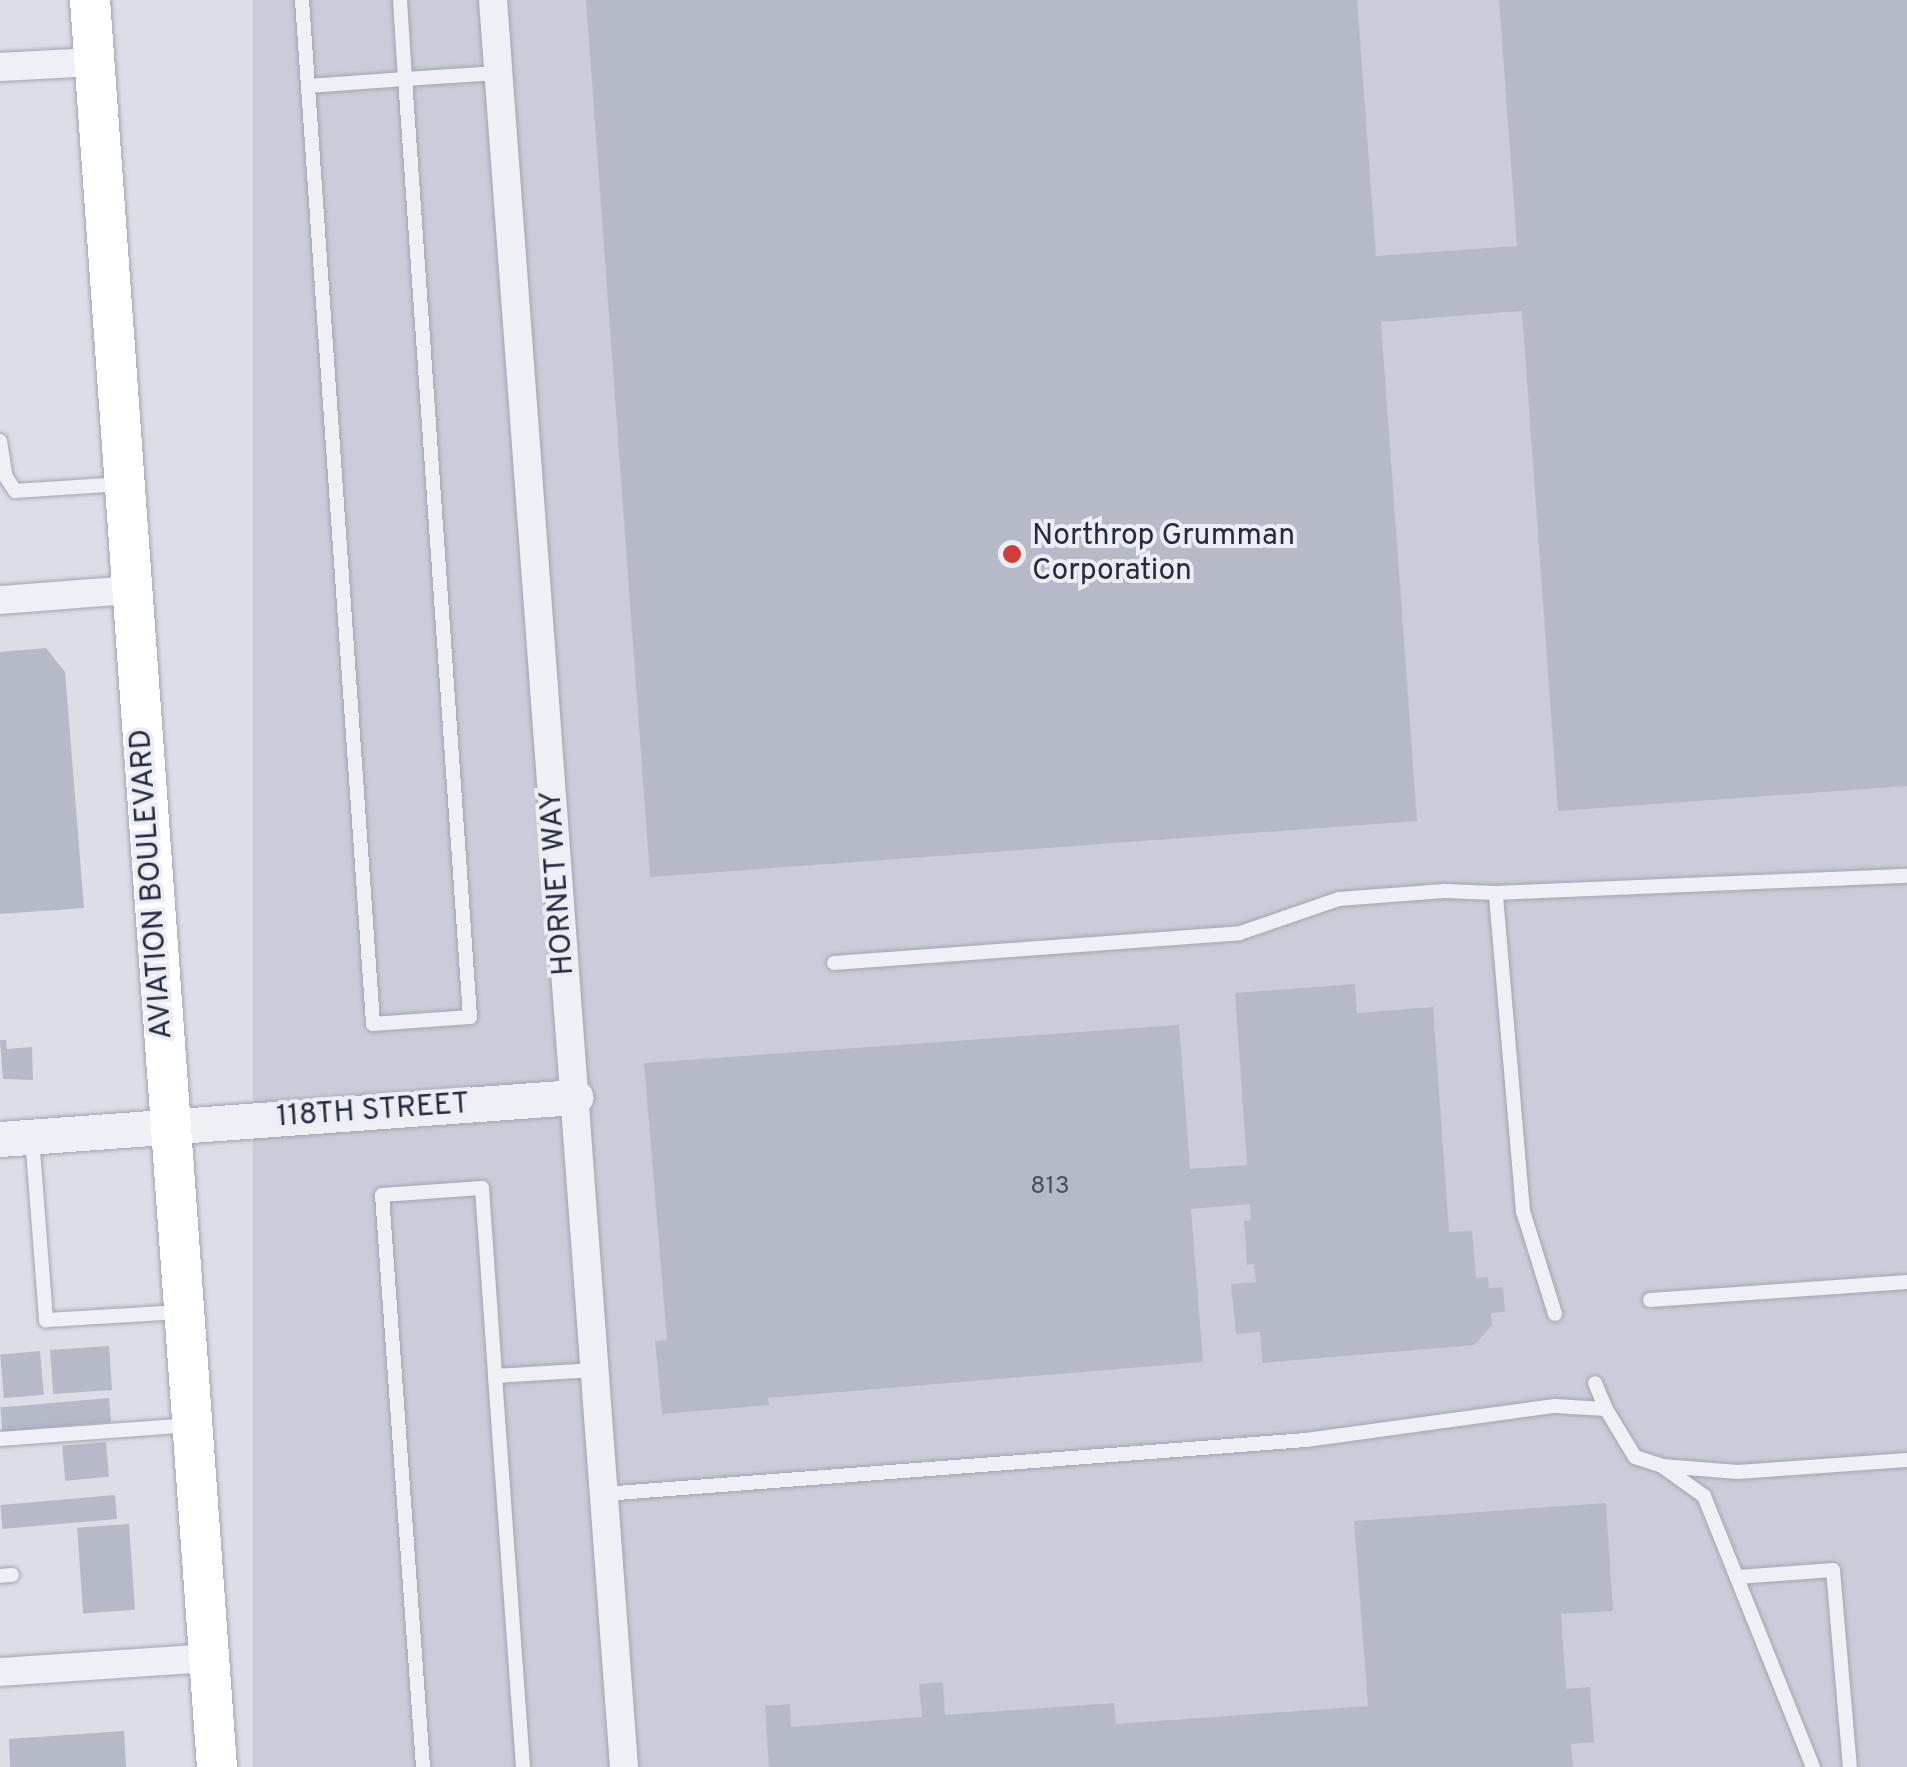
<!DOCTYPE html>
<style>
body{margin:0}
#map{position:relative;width:1907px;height:1767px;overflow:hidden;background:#dcdee7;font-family:Overpass,sans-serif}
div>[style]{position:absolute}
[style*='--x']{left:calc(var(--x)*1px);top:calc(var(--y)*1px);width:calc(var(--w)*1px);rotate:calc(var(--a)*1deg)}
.built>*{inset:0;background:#cacdd9;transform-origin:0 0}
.building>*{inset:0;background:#b6b9c7;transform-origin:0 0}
.roads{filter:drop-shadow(0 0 2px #a1a4b1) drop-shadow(0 0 2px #a1a4b1)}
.service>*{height:14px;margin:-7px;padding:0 7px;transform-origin:7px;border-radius:7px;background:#eff0f5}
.minor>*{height:28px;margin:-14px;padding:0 14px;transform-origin:14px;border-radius:14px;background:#eff0f5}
.tertiary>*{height:35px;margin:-17.5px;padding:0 17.5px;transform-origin:17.5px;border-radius:17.5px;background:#eff0f5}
.secondary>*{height:40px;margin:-20px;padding:0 20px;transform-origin:20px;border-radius:20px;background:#fff}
.dots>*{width:28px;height:28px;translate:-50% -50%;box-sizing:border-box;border:5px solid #ebeef5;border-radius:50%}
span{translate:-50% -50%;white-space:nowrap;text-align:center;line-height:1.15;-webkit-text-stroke:8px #ebeef5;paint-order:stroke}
.number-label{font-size:25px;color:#494e60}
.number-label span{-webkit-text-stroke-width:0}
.poi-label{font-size:30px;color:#252a3e}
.left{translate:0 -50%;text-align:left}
.street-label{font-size:30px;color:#252a3e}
</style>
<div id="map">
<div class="built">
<i style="left:253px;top:0;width:1654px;height:1771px"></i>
</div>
<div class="building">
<i style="clip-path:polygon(586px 0,1357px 0,1376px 256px,1517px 246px,1499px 0,1907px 0,1907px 786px,1558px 811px,1522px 311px,1481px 314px,1381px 322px,1417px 821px,650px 877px)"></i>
<i style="clip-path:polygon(46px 648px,65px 672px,84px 908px,0 914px,0 652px)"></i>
<i style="clip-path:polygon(1355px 984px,1357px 1013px,1433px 1007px,1449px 1232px,1472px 1231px,1476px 1278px,1488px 1277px,1489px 1288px,1503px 1287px,1505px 1312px,1491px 1313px,1492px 1325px,1475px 1345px,1262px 1363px,1260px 1332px,1236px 1334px,1231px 1284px,1256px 1282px,1254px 1264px,1247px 1265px,1244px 1221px,1251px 1220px,1250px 1204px,1191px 1209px,1203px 1362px,768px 1398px,769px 1405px,662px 1414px,655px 1341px,667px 1340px,644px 1063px,1179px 1025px,1190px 1169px,1247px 1165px,1235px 993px)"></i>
<i style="clip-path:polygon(0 1040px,6px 1040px,7px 1049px,32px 1047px,33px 1080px,3px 1079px)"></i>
<i style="left:109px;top:1346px;width:44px;height:59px;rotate:86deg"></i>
<i style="left:40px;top:1351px;width:44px;height:40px;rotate:85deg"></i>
<i style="left:109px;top:1398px;width:24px;height:109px;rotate:85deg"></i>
<i style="left:106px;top:1442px;width:35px;height:44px;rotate:85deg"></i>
<i style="left:115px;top:1495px;width:24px;height:115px;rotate:85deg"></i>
<i style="clip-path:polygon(1606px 1503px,1613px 1611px,1561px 1614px,1566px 1689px,1590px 1687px,1594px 1742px,1571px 1744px,1573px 1767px,769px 1767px,765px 1706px,790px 1704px,791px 1727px,922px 1717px,919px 1684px,943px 1682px,945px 1715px,1114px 1703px,1116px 1724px,1368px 1706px,1354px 1521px)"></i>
<i style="left:129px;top:1524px;width:86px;height:52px;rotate:86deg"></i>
<i style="clip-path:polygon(124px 1731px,126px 1767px,10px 1767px,9px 1739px)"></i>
</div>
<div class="roads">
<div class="service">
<i style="--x:302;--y:0;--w:1026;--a:86.03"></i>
<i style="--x:373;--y:1024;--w:97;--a:-4.1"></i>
<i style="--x:470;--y:1017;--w:940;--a:-93.96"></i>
<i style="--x:405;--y:79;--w:93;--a:-3.7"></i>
<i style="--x:308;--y:86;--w:97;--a:-4.1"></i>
<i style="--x:405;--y:79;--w:79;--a:-93.6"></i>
<i style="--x:0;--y:441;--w:36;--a:81"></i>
<i style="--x:6;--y:477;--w:17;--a:57"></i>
<i style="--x:15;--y:491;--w:107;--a:-3.7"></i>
<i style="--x:834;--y:963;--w:407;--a:-4.2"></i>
<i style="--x:1240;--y:933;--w:105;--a:-19"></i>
<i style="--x:1339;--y:899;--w:105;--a:-4.4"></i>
<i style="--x:1444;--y:891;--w:52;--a:2.2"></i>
<i style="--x:32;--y:1137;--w:184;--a:85.6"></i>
<i style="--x:46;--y:1320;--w:136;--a:-3.4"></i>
<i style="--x:1650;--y:1300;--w:258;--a:-4"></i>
<i style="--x:1555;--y:1314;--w:108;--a:-107.3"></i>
<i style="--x:1523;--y:1211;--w:319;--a:-94.9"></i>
<i style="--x:1496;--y:893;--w:411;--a:-2.4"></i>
<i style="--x:495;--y:1376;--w:392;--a:85.9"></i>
<i style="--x:1606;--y:1409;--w:56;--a:58.9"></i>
<i style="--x:1635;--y:1457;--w:28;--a:18"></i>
<i style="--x:1662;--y:1466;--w:76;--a:4.5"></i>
<i style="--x:1738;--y:1472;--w:169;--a:-4.1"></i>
<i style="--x:0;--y:1439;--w:192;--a:-4.2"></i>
<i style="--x:1662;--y:1466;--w:52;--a:35.5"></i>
<i style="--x:1704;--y:1496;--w:292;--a:68.1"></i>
<i style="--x:604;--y:1494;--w:704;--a:-4.4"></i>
<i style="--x:1306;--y:1440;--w:251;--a:-7.8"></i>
<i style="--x:1555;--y:1406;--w:51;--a:3.4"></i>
<i style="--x:1606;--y:1409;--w:28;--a:-113"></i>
<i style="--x:0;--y:1576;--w:12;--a:-5"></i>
<i style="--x:1738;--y:1577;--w:95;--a:-4.2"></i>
<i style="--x:1833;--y:1570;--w:198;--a:85.1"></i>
<i style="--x:423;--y:1767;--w:573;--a:-94.1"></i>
<i style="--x:382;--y:1195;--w:100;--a:-4"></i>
<i style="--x:482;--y:1188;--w:188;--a:86"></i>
<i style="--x:495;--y:1376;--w:100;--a:-3.4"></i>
</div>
<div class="minor">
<i style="--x:493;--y:0;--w:1772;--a:85.76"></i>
<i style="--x:0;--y:67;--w:94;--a:-3"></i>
<i style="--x:0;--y:600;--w:131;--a:-4.4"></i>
<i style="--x:0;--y:1672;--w:210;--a:-3.8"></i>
</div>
<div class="tertiary">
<i style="--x:0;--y:1139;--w:577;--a:-4.18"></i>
</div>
<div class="secondary">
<i style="--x:90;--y:0;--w:1772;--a:85.89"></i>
</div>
</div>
<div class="dots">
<i style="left:1012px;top:554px;background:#d43c39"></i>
</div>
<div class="number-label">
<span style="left:1050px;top:1187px">813</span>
</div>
<div class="poi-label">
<span class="left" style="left:1032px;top:554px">Northrop Grumman<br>Corporation</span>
</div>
<div class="street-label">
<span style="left:559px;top:883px;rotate:-94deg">HORNET WAY</span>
<span style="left:153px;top:884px;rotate:-94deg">AVIATION BOULEVARD</span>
<span style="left:373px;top:1112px;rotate:-4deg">118TH STREET</span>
</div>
</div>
